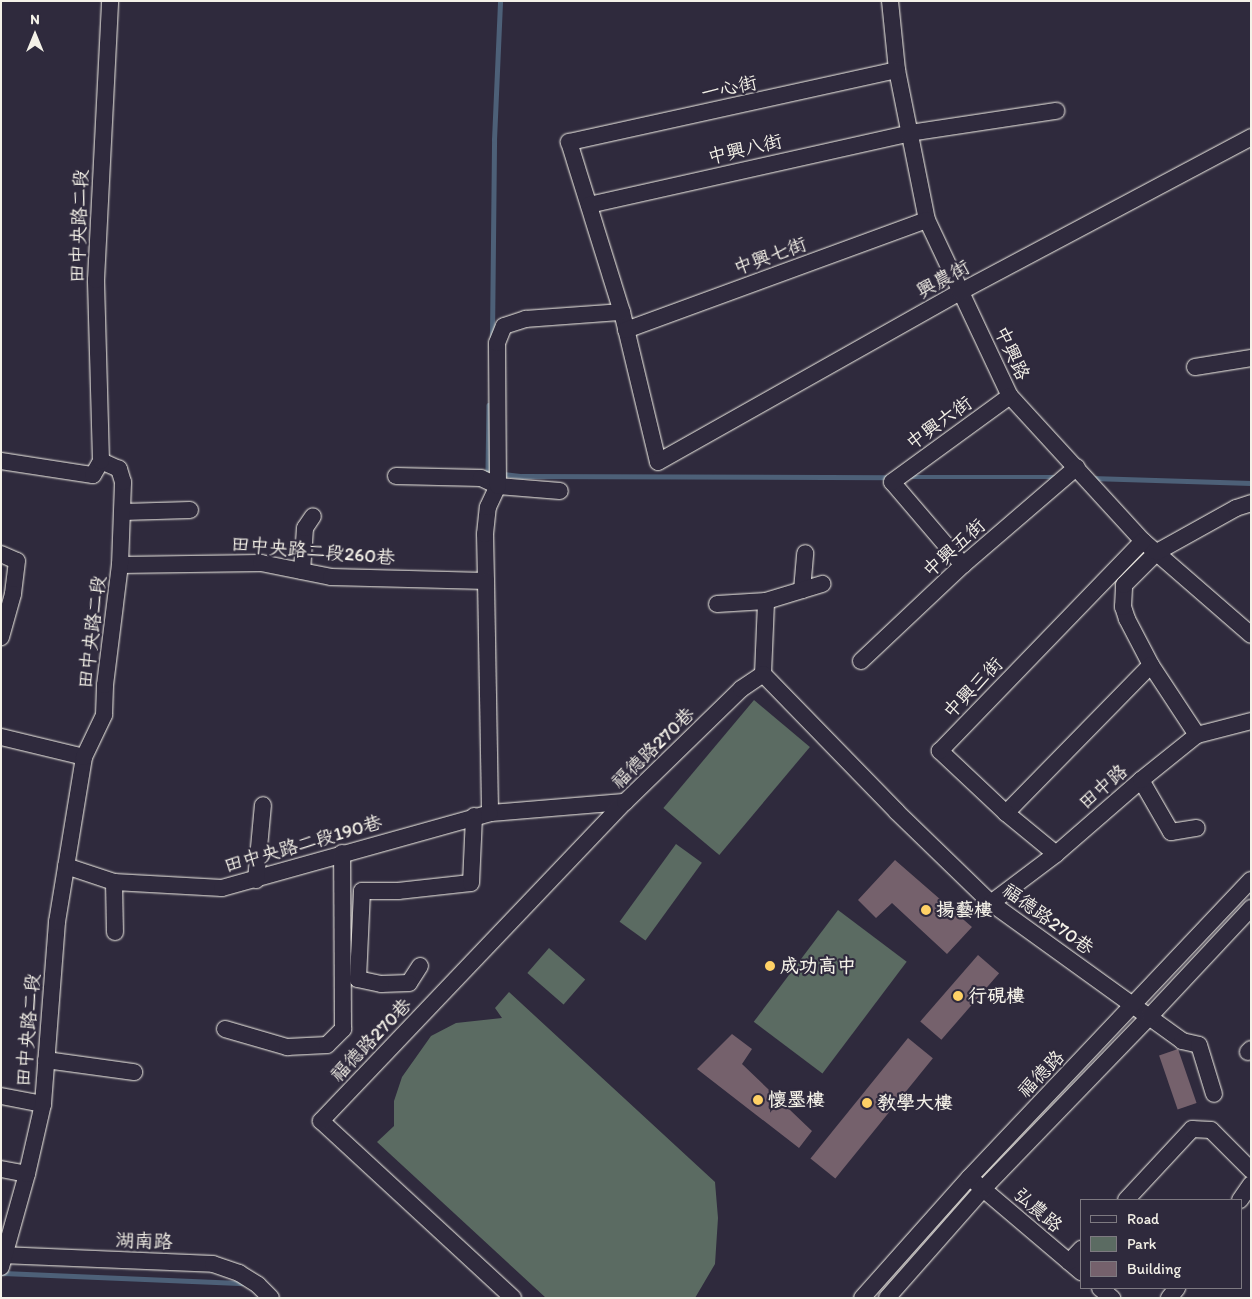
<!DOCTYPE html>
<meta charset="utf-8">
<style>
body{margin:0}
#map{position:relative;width:1252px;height:1299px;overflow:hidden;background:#2f2a3d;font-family:Itim,"LXGW WenKai TC",sans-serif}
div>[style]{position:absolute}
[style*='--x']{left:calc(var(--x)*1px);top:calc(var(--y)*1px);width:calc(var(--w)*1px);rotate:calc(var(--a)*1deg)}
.green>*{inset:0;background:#5b6b62;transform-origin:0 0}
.stream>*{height:4.5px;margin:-2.25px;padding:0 2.25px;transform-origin:2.25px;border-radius:2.25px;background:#4d6078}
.building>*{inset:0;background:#75616c;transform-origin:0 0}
.roads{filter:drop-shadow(0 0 1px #f4f1e8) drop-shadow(0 0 1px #f4f1e8)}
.minor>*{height:16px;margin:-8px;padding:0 8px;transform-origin:8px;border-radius:8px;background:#2f2a3d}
.dots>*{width:14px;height:14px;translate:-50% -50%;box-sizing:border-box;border:2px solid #2f2a3d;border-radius:50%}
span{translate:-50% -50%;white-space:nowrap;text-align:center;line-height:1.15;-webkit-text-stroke:4.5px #2f2a3d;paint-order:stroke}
.street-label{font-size:19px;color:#f4f1e8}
.poi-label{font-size:19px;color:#f4f1e8;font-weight:700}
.left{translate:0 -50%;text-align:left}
.frame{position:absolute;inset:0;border:2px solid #f4f1e8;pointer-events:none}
.legend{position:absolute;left:1080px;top:1199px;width:162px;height:90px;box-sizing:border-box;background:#2f2a3d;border:1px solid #7e7a81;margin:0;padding:6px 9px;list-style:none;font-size:15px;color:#f4f1e8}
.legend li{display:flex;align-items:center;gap:10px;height:25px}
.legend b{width:25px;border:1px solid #7e7a81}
.north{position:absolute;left:10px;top:10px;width:50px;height:50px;-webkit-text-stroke:4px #2f2a3d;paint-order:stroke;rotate:0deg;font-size:14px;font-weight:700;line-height:20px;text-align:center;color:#f4f1e8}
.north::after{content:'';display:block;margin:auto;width:18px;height:22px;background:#f4f1e8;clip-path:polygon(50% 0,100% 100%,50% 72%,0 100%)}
</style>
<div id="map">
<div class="green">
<i style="left:754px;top:700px;width:73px;height:141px;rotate:40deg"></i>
<i style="left:676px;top:844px;width:32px;height:96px;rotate:36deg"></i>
<i style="left:838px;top:910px;width:86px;height:140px;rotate:37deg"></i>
<i style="left:549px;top:948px;width:48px;height:33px;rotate:41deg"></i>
<i style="clip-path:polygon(509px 992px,715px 1182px,718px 1218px,715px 1264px,695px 1298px,546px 1298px,377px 1142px,394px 1126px,394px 1101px,402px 1077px,431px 1036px,456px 1023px,502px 1018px,495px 1008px)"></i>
</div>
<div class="stream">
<i style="--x:492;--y:337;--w:197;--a:-89.4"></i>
<i style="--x:494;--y:140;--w:139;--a:-87.5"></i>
<i style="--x:489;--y:405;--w:67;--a:90.9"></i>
<i style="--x:488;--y:472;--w:34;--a:7"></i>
<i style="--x:522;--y:476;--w:369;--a:0.2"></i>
<i style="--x:908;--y:477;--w:150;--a:0"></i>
<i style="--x:1091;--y:478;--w:160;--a:1.8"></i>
<i style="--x:3;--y:1273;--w:242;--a:2.4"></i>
</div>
<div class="building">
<i style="clip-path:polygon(895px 860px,972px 927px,947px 954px,892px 903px,876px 918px,858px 900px)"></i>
<i style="left:978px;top:955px;width:28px;height:88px;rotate:41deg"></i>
<i style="clip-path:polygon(732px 1034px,752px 1049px,742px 1064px,812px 1131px,799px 1148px,697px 1069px)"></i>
<i style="left:908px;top:1038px;width:32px;height:155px;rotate:39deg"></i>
<i style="left:1178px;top:1049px;width:57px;height:20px;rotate:71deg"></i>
</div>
<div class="roads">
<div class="minor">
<i style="--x:890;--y:1;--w:69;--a:84.2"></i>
<i style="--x:897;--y:70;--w:153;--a:78.7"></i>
<i style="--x:927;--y:220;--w:195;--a:64.8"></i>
<i style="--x:1010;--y:396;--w:197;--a:47.5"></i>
<i style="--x:1143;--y:541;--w:143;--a:41"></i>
<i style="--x:897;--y:70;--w:336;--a:167.6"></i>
<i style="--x:569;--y:142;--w:178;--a:72.7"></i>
<i style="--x:622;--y:312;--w:154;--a:76.5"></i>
<i style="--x:658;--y:462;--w:347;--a:-29.4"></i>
<i style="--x:960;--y:292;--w:330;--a:-28"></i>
<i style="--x:589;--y:205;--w:329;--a:-12.6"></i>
<i style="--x:910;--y:133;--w:148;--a:-8.6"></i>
<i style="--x:626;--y:330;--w:320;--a:-20.1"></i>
<i style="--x:1195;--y:367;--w:57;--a:-9.1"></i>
<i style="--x:1;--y:461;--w:93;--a:8.7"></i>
<i style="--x:93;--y:475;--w:16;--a:-60"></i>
<i style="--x:396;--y:476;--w:85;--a:1.3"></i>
<i style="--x:481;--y:478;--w:19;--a:25"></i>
<i style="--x:498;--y:486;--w:62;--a:4.6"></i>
<i style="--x:123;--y:512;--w:67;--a:-1.7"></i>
<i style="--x:1;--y:554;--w:17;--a:24"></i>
<i style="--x:17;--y:561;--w:33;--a:97"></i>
<i style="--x:13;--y:594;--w:45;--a:105.6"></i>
<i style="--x:120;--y:565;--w:141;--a:-0.8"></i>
<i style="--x:261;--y:563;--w:71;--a:11.3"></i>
<i style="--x:331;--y:577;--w:155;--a:1.5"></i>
<i style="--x:486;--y:581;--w:47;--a:-91.2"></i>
<i style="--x:485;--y:534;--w:27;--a:-84"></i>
<i style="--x:488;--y:507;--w:23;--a:-65"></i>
<i style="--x:498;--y:486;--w:143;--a:-90.4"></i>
<i style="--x:497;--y:343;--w:18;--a:-68"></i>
<i style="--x:504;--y:326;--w:23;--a:-18"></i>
<i style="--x:526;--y:319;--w:96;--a:-4.2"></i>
<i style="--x:963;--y:565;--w:109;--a:-130.5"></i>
<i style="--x:892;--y:482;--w:146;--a:-36.1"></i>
<i style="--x:302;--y:571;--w:43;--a:-86"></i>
<i style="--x:305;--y:528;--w:14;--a:-56"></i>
<i style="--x:486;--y:581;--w:232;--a:89"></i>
<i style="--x:490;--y:813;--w:135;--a:-4.7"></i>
<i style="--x:802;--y:590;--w:37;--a:-85"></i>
<i style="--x:717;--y:604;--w:49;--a:-3.5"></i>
<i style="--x:766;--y:601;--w:59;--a:-16.9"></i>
<i style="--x:861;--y:661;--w:140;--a:-43.3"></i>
<i style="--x:963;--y:565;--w:150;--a:-40.7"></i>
<i style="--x:763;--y:674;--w:73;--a:-87.6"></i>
<i style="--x:1197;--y:735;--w:84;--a:-123.3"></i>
<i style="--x:1151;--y:665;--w:52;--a:-117.6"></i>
<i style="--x:1127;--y:619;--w:13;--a:-108"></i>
<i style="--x:1123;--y:607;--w:22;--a:-87"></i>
<i style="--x:1124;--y:585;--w:47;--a:-45"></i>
<i style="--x:1157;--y:552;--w:90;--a:-29.1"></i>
<i style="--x:1236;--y:508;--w:16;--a:-18"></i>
<i style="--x:1;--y:737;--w:85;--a:13.5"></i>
<i style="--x:1141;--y:780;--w:60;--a:60"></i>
<i style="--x:1171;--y:832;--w:26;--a:-9"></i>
<i style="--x:1006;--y:813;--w:207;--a:-45.6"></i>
<i style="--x:1056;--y:854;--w:65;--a:-140.6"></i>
<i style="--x:1006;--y:813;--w:91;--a:-136.8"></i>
<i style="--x:940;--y:751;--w:292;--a:-46"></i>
<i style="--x:66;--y:866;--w:51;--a:18.4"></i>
<i style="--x:114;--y:882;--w:108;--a:3.2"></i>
<i style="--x:222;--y:888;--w:278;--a:-15.6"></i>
<i style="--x:256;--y:880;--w:75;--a:-84.7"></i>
<i style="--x:114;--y:882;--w:50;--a:88.9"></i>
<i style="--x:991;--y:903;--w:81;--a:-37"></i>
<i style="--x:1056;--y:854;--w:113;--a:-41"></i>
<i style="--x:1141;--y:780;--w:72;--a:-38.8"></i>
<i style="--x:1197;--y:735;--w:56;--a:-14.5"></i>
<i style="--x:420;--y:966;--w:20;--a:123"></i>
<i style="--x:409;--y:983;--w:28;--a:178"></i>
<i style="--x:381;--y:984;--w:24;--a:-168"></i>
<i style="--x:358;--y:979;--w:88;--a:-87.4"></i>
<i style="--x:362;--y:891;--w:36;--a:0"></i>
<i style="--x:398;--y:891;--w:73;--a:-6.3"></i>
<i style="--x:471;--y:883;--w:67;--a:-87.4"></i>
<i style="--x:225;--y:1029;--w:65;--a:16.2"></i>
<i style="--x:287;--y:1047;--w:40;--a:-2.9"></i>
<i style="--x:327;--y:1045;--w:23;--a:-45"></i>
<i style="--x:343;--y:1029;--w:176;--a:-90.3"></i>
<i style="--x:1248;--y:1052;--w:4;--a:-45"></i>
<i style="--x:46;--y:1060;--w:89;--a:7.8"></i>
<i style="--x:1;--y:1096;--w:43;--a:10.8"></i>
<i style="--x:1;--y:1169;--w:26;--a:11"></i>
<i style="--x:976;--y:1183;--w:138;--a:40.3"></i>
<i style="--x:1126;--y:1200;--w:97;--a:-47.1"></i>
<i style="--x:1192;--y:1129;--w:19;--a:3"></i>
<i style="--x:1211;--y:1130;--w:57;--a:45"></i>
<i style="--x:1240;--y:1200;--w:19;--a:-55"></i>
<i style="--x:1;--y:1255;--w:212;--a:2.4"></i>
<i style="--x:213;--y:1264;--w:28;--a:19"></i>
<i style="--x:239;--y:1273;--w:22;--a:32"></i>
<i style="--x:258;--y:1285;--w:18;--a:45"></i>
<i style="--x:1069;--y:1262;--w:18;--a:-47"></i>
<i style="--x:1;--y:1267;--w:97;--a:-74.4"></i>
<i style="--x:27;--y:1174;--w:72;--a:-77.1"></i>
<i style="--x:43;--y:1104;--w:183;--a:-85.6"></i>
<i style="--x:57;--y:922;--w:167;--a:-80.7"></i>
<i style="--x:84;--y:757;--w:47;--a:-64.5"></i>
<i style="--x:104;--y:715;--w:30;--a:-88"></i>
<i style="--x:105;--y:685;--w:121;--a:-82.9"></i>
<i style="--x:120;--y:565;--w:83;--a:-87.9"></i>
<i style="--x:123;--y:482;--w:14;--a:-107"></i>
<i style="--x:119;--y:469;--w:20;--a:-156"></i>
<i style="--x:101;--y:461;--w:181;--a:-91.6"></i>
<i style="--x:96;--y:280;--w:279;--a:-87.1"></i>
<i style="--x:1100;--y:1288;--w:16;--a:40"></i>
<i style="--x:513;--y:1298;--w:261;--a:-137.3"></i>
<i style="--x:321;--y:1121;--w:441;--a:-46.4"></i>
<i style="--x:625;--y:802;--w:162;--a:-44.2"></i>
<i style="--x:741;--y:689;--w:27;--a:-34"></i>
<i style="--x:763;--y:674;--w:192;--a:45.8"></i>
<i style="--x:897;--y:812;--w:131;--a:44.1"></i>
<i style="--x:991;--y:903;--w:236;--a:35.8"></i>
<i style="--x:1182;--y:1041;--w:17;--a:13"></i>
<i style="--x:1199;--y:1045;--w:51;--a:73"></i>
<i style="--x:862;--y:1298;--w:161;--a:-48.3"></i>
<i style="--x:969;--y:1178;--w:410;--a:-46.6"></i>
<i style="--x:887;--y:1298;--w:145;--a:-48.6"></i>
<i style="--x:983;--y:1189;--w:240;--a:-46"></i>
<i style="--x:1150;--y:1016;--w:148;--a:-46.9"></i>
<i style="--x:1169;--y:1298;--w:13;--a:-51"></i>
</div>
</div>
<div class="dots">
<i style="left:926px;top:910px;background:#ffd166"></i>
<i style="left:770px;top:966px;background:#ffd166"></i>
<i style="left:958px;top:996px;background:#ffd166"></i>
<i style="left:758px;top:1100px;background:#ffd166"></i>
<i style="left:867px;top:1103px;background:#ffd166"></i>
</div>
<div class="street-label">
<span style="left:729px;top:88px;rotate:-12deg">一心街</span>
<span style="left:745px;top:149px;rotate:-13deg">中興八街</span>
<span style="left:79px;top:226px;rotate:-88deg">田中央路二段</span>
<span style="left:770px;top:256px;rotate:-20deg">中興七街</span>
<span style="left:943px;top:279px;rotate:-29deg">興農街</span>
<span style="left:1012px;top:353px;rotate:65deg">中興路</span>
<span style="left:939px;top:423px;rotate:-36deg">中興六街</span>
<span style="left:954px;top:548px;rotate:-42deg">中興五街</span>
<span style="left:313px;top:551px;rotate:5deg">田中央路二段260巷</span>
<span style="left:92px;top:632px;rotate:-83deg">田中央路二段</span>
<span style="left:973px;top:688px;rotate:-46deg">中興三街</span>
<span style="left:653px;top:748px;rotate:-44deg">福德路270巷</span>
<span style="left:1103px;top:787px;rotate:-41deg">田中路</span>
<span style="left:303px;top:844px;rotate:-16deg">田中央路二段190巷</span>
<span style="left:1048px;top:919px;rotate:36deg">福德路270巷</span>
<span style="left:28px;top:1030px;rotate:-85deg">田中央路二段</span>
<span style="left:371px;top:1040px;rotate:-46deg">福德路270巷</span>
<span style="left:1041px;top:1074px;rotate:-46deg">福德路</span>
<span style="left:1038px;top:1210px;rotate:41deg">弘農路</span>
<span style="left:144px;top:1241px;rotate:2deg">湖南路</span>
</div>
<div class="poi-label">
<span class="left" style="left:936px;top:910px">揚藝樓</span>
<span class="left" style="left:780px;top:966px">成功高中</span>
<span class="left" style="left:968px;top:996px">行硯樓</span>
<span class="left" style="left:768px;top:1100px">懷墨樓</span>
<span class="left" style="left:877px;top:1103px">教學大樓</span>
</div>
<div class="frame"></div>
<ul class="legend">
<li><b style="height:6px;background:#2f2a3d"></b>Road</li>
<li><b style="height:14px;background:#5b6b62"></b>Park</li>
<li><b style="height:14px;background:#75616c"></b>Building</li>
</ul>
<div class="north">N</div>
</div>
